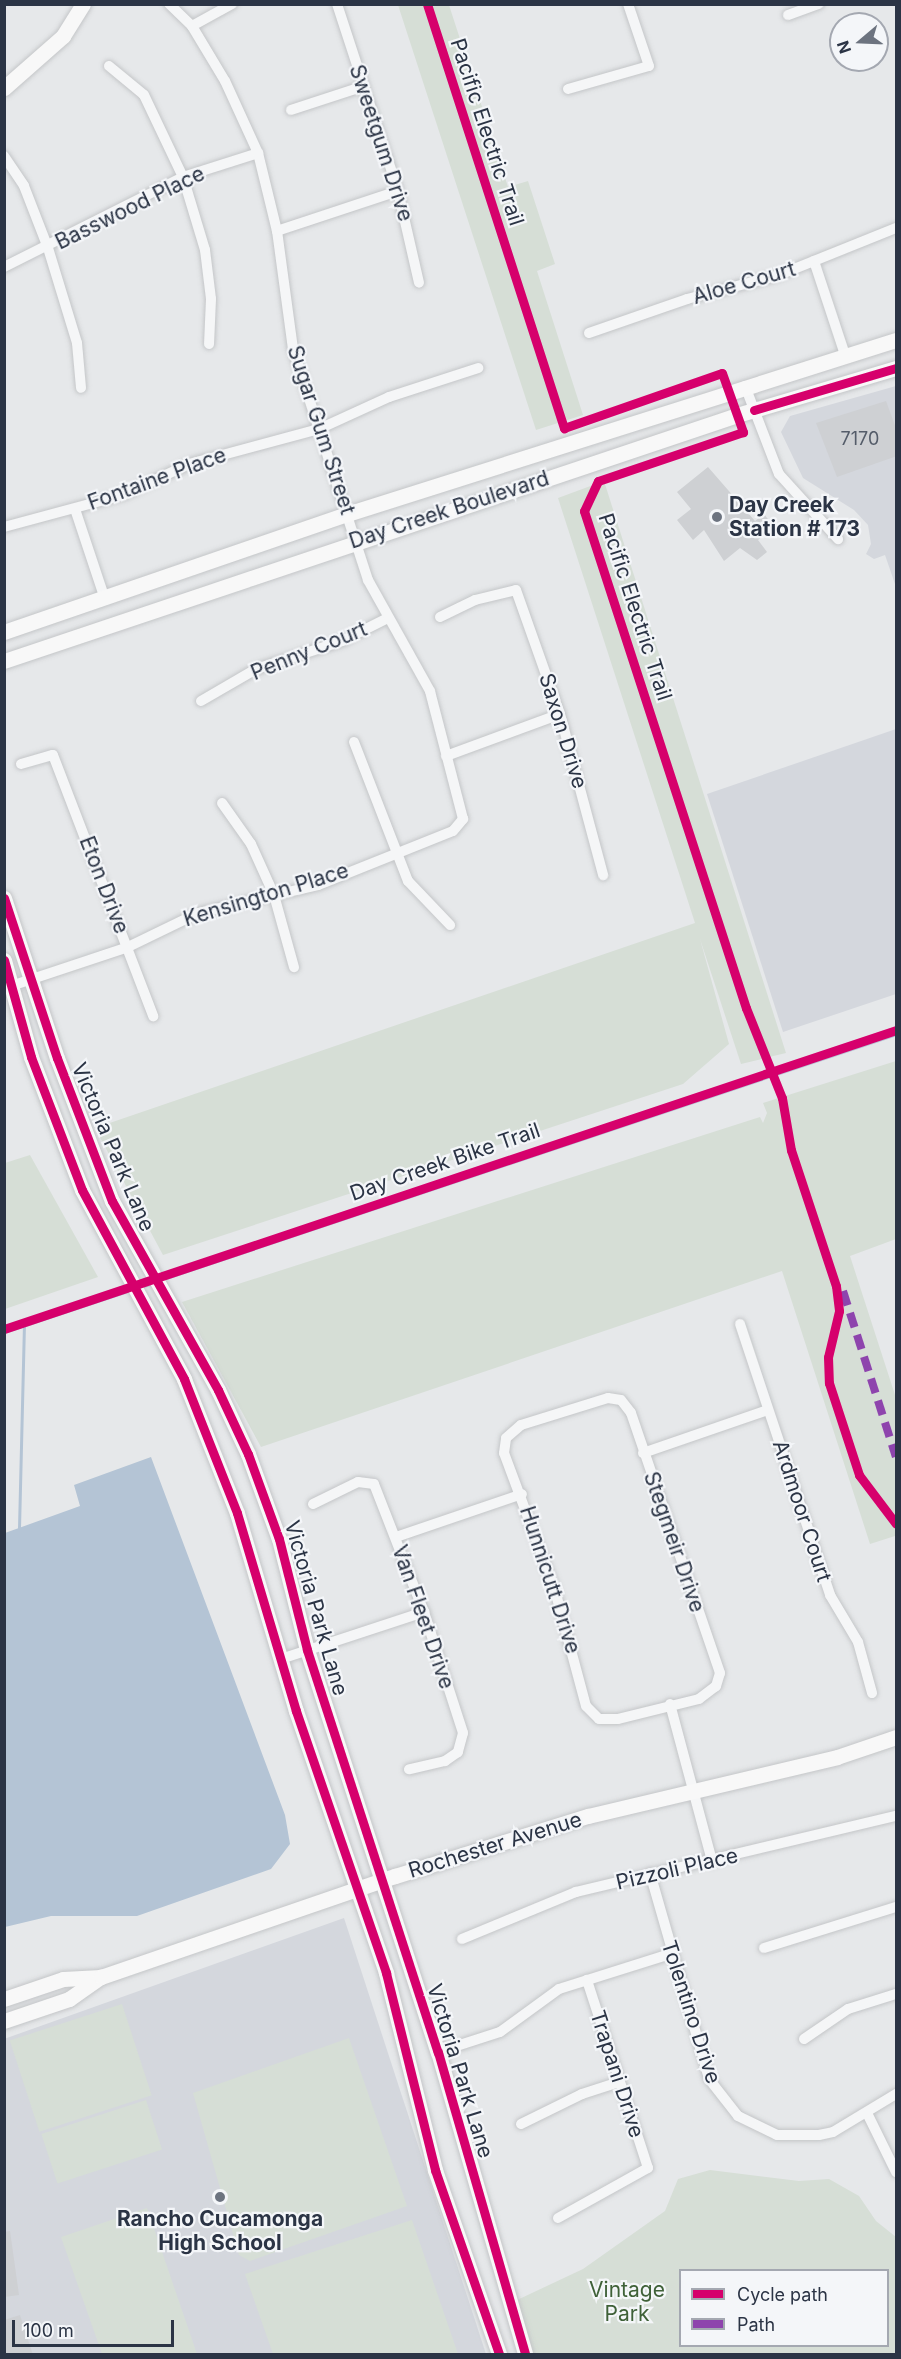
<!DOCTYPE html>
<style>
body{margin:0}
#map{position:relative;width:901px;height:2359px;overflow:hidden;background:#e6e8ea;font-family:Inter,sans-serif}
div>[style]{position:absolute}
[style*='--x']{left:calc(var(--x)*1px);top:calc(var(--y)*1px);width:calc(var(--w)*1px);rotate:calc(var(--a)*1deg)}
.built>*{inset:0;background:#d4d7dd}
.green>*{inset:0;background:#d6ded6;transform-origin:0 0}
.water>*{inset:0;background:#b4c4d5}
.stream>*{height:3px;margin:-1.5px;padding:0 1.5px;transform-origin:1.5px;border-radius:1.5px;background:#b4c4d5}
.building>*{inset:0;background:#ced0d3}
.roads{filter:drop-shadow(0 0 2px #c4c6c8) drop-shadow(0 0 2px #c4c6c8)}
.street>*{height:10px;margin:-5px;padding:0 5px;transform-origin:5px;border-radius:5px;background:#f5f6f7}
.secondary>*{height:15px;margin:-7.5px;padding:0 7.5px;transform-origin:7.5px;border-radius:7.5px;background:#f8f8f8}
.quiet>*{height:8px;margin-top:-4px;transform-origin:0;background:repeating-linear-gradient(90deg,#8e44ad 0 15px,transparent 0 23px)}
.cycleway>*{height:9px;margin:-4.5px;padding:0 4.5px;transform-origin:4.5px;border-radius:4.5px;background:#d6006c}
.dots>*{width:16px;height:16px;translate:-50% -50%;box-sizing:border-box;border:3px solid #f4f6f9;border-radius:50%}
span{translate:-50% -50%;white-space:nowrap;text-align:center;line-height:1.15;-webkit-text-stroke:4.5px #f4f6f9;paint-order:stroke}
.number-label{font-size:18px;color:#545c69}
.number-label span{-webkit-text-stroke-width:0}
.street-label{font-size:21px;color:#2b3445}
.poi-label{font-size:21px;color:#2b3445;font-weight:700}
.left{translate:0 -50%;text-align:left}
.park-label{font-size:21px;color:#3f6138}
.frame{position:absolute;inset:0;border:6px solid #2b3445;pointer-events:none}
.legend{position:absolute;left:679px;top:2269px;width:210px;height:78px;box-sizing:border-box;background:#f4f6f9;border:2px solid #a4a8b1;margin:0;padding:8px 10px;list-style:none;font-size:18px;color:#2b3445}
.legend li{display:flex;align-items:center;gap:12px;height:30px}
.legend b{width:30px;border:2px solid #a4a8b1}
.north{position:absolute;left:829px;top:12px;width:60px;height:60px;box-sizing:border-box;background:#f4f6f9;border:2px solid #a4a8b1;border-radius:50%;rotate:251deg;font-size:16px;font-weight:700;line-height:24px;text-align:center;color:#2b3445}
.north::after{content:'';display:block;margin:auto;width:21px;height:27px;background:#6c737f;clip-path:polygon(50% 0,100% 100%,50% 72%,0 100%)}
.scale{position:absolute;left:12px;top:2320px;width:162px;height:27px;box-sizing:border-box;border:3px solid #2b3445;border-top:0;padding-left:8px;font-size:18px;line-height:21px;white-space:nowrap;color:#2b3445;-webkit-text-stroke:4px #f4f6f9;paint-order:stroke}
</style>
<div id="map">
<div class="built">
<i style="clip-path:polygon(896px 386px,896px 587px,885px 555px,874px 559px,866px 554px,871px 544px,868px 525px,854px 510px,803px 478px,781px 432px,790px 416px)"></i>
<i style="clip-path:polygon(896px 729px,896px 994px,783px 1032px,707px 794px)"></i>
<i style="clip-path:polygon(344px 1918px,486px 2354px,5px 2354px,4px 2039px)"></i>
</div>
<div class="green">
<i style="clip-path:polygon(398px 5px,449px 5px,508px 187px,528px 181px,555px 264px,537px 271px,583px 415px,536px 430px)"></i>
<i style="clip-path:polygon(604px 481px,786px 1053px,741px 1064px,700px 939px,729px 1044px,683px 1084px,163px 1255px,95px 1128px,695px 923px,558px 498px)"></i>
<i style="clip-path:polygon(896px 1061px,896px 1239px,850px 1256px,896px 1398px,896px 1540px,895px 1536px,870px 1544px,782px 1271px,261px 1447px,182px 1302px,760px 1117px,763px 1123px,767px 1113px,763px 1103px)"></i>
<i style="clip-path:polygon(30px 1155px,98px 1277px,5px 1309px,5px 1163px)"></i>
<i style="left:122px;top:2004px;width:96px;height:118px;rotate:72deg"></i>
<i style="clip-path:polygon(349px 2038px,407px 2206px,250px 2261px,239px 2255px,193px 2093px)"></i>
<i style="left:146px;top:2100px;width:52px;height:110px;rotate:72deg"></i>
<i style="clip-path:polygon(evenodd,710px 2170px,799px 2181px,829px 2179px,859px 2196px,876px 2221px,896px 2237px,896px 2354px,532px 2354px,515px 2301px,583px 2269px,665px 2211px,678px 2179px,710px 2170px,680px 2270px,888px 2270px,888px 2346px,680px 2346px,680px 2270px)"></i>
<i style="clip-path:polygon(147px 2208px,197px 2354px,102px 2354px,61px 2237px)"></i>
<i style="clip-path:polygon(412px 2220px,458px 2354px,273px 2354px,245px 2274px)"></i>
</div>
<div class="water">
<i style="clip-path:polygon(151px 1457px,285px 1815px,290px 1844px,271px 1869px,137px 1916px,51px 1916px,5px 1927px,5px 1533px,80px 1506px,74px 1485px)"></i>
</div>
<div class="stream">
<i style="--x:163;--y:1279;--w:773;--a:-18.48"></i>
<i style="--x:140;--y:1287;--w:15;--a:-16"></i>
<i style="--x:4;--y:1332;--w:134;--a:-18.3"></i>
<i style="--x:19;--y:1528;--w:202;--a:-88.6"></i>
</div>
<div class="building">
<i style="clip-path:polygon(886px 401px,897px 431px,897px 456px,837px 477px,816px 423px)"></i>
<i style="clip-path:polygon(708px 467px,755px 521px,764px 514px,774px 527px,758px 540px,767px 552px,757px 560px,740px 548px,724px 561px,704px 530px,693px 540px,677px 520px,691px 509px,677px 492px)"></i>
<i style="clip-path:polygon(10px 2231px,19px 2295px,4px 2297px,4px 2232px)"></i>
<i style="clip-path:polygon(20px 2315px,33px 2355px,4px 2355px,4px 2320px)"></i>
</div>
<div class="roads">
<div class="street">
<i style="--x:337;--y:4;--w:197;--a:71.9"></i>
<i style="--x:398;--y:191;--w:94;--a:77.1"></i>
<i style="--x:788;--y:15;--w:33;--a:-20"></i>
<i style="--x:192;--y:26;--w:46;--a:-28.8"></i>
<i style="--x:109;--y:66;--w:45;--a:39.6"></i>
<i style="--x:144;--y:95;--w:91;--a:64.6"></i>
<i style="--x:183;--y:177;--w:76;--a:73.2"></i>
<i style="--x:205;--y:250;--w:49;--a:83"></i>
<i style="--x:211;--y:299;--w:45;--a:92.5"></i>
<i style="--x:568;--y:89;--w:84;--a:-15.9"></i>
<i style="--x:649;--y:66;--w:65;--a:-108.7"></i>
<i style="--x:291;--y:110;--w:77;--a:-18.2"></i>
<i style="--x:4;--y:156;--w:36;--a:56"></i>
<i style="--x:24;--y:186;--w:66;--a:68.8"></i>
<i style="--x:48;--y:248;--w:99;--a:73"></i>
<i style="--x:77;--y:343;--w:45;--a:84.9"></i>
<i style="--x:277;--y:231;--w:127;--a:-18.3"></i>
<i style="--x:814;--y:261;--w:99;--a:71.7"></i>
<i style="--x:4;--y:267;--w:200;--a:-26.7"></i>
<i style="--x:183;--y:177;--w:79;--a:-17.7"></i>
<i style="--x:589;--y:333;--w:104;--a:-19.1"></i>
<i style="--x:687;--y:299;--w:95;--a:-14.6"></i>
<i style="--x:779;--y:275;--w:126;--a:-21.9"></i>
<i style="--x:745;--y:386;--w:94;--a:68.9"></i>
<i style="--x:779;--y:474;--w:88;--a:47.8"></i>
<i style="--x:75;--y:509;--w:92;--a:71.6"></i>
<i style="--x:4;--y:527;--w:123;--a:-15.1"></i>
<i style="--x:123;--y:495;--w:73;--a:-25.2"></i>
<i style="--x:189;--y:464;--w:135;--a:-15.1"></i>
<i style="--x:319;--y:429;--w:77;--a:-24.6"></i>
<i style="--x:389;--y:397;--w:94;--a:-18"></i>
<i style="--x:440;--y:617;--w:39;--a:-26"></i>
<i style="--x:475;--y:600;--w:42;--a:-13.7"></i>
<i style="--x:516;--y:590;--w:132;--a:70.5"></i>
<i style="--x:560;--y:714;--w:167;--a:75"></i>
<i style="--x:201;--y:701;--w:64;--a:-30.2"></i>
<i style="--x:256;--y:669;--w:90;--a:-18"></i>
<i style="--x:342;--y:641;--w:49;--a:-26.6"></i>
<i style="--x:354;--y:742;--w:149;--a:68.8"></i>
<i style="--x:408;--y:881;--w:61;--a:46.3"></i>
<i style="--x:446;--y:756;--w:121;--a:-20.2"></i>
<i style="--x:21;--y:764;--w:33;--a:-16"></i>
<i style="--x:53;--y:755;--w:280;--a:69"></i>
<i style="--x:222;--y:803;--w:50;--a:54.7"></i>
<i style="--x:251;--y:844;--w:56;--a:65.7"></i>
<i style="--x:274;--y:895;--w:75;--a:74.5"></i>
<i style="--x:5;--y:988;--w:130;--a:-18.4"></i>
<i style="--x:128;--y:947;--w:78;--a:-25.9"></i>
<i style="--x:198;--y:913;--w:123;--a:-13.1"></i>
<i style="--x:318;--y:885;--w:145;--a:-21.8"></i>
<i style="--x:453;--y:831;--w:16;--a:-50"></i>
<i style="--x:463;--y:819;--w:132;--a:-104.5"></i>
<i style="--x:430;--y:691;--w:127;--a:-119.2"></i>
<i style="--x:368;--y:580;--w:243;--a:-108"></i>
<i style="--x:293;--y:349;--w:119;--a:-97.7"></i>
<i style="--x:277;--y:231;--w:80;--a:-103.7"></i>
<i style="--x:258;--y:153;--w:79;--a:-114.6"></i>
<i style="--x:225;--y:81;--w:64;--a:-121"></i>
<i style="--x:192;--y:26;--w:32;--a:-136"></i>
<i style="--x:740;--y:1324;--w:286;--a:71.6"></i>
<i style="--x:830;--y:1595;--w:55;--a:59.2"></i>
<i style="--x:858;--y:1642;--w:53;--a:74.6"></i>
<i style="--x:608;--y:1398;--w:13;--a:9"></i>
<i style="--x:621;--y:1400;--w:16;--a:52"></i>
<i style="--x:631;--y:1413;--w:275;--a:71.1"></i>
<i style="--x:720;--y:1673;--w:14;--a:107"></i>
<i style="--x:716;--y:1686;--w:21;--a:143"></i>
<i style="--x:699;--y:1699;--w:83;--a:166.1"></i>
<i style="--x:618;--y:1719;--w:19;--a:180"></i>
<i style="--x:599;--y:1719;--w:18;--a:-135"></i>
<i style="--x:586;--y:1706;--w:120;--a:-105"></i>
<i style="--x:555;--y:1590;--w:146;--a:-110.4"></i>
<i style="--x:504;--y:1453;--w:15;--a:-82"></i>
<i style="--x:506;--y:1438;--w:20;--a:-41"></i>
<i style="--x:521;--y:1425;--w:91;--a:-17.2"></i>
<i style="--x:643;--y:1453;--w:132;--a:-19"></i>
<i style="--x:313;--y:1504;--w:50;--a:-26.1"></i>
<i style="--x:358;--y:1482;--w:16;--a:7"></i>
<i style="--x:374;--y:1484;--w:137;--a:68.7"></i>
<i style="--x:424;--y:1612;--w:127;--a:72.1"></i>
<i style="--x:463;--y:1733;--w:20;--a:105"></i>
<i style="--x:458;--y:1752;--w:16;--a:145"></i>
<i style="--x:445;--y:1761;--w:37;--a:167"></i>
<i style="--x:396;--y:1537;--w:133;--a:-18.8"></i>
<i style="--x:281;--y:1659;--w:151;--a:-18.2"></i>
<i style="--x:670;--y:1704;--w:163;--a:75"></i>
<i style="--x:650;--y:1873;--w:214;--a:74"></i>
<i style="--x:709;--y:2079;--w:47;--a:51.9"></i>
<i style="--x:738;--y:2116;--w:43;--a:26"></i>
<i style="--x:777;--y:2135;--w:42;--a:0"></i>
<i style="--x:819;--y:2135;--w:14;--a:-12"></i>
<i style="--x:833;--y:2132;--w:74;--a:-31.1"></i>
<i style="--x:462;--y:1939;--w:123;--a:-22.4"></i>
<i style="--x:576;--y:1892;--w:329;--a:-13.4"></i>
<i style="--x:764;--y:1948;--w:138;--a:-17.3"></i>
<i style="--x:804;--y:2039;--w:53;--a:-34.3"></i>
<i style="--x:848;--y:2009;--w:50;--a:-17.4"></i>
<i style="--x:438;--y:2052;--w:65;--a:-17.9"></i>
<i style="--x:500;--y:2032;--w:73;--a:-36.1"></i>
<i style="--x:559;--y:1989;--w:116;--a:-17.5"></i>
<i style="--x:867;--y:2113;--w:66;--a:63.8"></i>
<i style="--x:521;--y:2124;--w:68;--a:-26.2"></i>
<i style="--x:582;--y:2094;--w:39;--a:-18"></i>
<i style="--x:558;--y:2218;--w:103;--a:-29.1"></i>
<i style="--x:648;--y:2168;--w:198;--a:-108"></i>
</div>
<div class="secondary">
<i style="--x:4;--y:88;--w:79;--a:-41.4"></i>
<i style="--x:63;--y:36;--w:38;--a:-58"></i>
<i style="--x:4;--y:632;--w:363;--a:-19"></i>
<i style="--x:347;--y:514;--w:576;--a:-17.59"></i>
<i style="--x:4;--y:661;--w:773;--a:-18.55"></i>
<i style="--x:737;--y:415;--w:166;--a:-16.5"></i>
<i style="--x:4;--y:898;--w:169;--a:71.7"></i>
<i style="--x:57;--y:1058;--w:153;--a:69"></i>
<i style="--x:112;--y:1201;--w:217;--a:60.7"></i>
<i style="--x:218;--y:1390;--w:71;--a:64.9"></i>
<i style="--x:248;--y:1454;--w:90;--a:70"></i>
<i style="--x:279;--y:1539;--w:114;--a:75.8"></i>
<i style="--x:307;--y:1650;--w:423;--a:72"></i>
<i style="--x:438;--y:2052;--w:314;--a:73.9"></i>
<i style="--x:4;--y:960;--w:101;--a:74.4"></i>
<i style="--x:31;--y:1057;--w:142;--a:69"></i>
<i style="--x:82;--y:1190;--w:215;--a:61.6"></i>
<i style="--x:184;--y:1379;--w:144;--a:68.4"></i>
<i style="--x:237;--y:1513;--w:207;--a:73.4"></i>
<i style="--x:296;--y:1711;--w:277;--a:71"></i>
<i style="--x:386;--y:1973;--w:203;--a:76"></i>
<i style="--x:435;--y:2170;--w:195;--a:70.8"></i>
<i style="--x:4;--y:1999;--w:62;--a:-18.7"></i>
<i style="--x:63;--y:1979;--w:38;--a:-3"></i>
<i style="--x:4;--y:2021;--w:69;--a:-18.7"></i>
<i style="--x:69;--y:1999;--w:39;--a:-35"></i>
<i style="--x:101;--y:1977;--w:311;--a:-19"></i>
<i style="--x:395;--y:1876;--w:202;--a:-17.3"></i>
<i style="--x:588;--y:1816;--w:256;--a:-13.3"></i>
<i style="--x:837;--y:1757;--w:62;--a:-18.7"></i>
</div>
</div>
<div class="quiet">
<i style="--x:843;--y:1291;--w:174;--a:72.3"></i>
</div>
<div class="cycleway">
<i style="--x:427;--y:4;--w:446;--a:72.1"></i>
<i style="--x:564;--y:428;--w:167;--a:-19.2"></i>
<i style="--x:722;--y:373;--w:63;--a:70.4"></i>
<i style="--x:743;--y:432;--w:153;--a:161.3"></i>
<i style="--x:598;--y:481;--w:33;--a:115"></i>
<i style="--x:584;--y:511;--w:523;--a:71.95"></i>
<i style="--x:746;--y:1008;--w:97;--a:68.2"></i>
<i style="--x:782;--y:1098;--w:53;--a:80.2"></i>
<i style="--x:791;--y:1150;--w:143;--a:71.7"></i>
<i style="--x:836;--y:1286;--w:25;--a:83"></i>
<i style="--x:839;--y:1311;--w:47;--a:103.4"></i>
<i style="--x:828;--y:1357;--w:26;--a:88"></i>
<i style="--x:829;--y:1383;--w:97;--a:71.9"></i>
<i style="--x:859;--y:1475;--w:61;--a:52.9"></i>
<i style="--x:754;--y:410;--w:148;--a:-16.5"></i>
<i style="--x:4;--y:898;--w:169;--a:71.7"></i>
<i style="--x:57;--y:1058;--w:153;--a:69"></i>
<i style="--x:112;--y:1201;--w:217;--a:60.7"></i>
<i style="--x:218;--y:1390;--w:71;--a:64.9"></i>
<i style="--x:248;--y:1454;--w:90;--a:70"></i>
<i style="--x:279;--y:1539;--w:114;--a:75.8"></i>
<i style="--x:307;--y:1650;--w:423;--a:72"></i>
<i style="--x:438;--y:2052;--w:314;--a:73.9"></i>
<i style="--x:4;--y:960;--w:101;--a:74.4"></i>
<i style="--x:31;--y:1057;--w:142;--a:69"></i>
<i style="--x:82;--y:1190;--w:215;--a:61.6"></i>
<i style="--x:184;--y:1379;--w:144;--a:68.4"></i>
<i style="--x:237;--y:1513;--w:207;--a:73.4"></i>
<i style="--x:296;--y:1711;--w:277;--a:71"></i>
<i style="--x:386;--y:1973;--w:203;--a:76"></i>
<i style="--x:435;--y:2170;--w:195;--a:70.8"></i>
<i style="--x:4;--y:1329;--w:941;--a:-18.53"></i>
</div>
<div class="dots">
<i style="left:717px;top:517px;background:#6c737f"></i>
<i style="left:220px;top:2197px;background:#6c737f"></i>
</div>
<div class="number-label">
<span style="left:860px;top:439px">7170</span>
</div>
<div class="street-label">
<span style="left:487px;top:132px;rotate:72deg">Pacific Electric Trail</span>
<span style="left:381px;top:143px;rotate:72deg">Sweetgum Drive</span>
<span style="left:130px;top:208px;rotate:-26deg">Basswood Place</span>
<span style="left:744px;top:283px;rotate:-16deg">Aloe Court</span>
<span style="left:321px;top:430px;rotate:72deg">Sugar Gum Street</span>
<span style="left:157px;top:479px;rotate:-20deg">Fontaine Place</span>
<span style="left:449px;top:510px;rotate:-18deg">Day Creek Boulevard</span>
<span style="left:635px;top:607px;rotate:72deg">Pacific Electric Trail</span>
<span style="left:309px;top:651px;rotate:-22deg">Penny Court</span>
<span style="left:563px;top:731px;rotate:73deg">Saxon Drive</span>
<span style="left:104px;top:885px;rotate:69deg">Eton Drive</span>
<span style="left:266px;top:895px;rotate:-17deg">Kensington Place</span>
<span style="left:113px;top:1147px;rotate:67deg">Victoria Park Lane</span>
<span style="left:445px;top:1162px;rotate:-19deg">Day Creek Bike Trail</span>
<span style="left:802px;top:1511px;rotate:72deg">Ardmoor Court</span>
<span style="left:674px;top:1542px;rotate:71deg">Stegmeir Drive</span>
<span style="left:550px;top:1580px;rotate:72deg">Hunnicutt Drive</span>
<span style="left:316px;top:1608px;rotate:74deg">Victoria Park Lane</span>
<span style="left:423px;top:1617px;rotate:71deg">Van Fleet Drive</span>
<span style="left:495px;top:1845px;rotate:-17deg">Rochester Avenue</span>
<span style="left:677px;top:1869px;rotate:-13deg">Pizzoli Place</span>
<span style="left:691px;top:2012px;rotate:72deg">Tolentino Drive</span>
<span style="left:460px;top:2071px;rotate:73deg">Victoria Park Lane</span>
<span style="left:617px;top:2074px;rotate:72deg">Trapani Drive</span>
</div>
<div class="poi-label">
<span class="left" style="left:729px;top:517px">Day Creek<br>Station # 173</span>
<span style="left:220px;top:2231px">Rancho Cucamonga<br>High School</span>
</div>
<div class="park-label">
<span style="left:627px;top:2302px">Vintage<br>Park</span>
</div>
<div class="frame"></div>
<ul class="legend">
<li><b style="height:8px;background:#d6006c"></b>Cycle path</li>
<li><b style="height:8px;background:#8e44ad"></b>Path</li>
</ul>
<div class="north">N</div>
<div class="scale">100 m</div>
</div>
